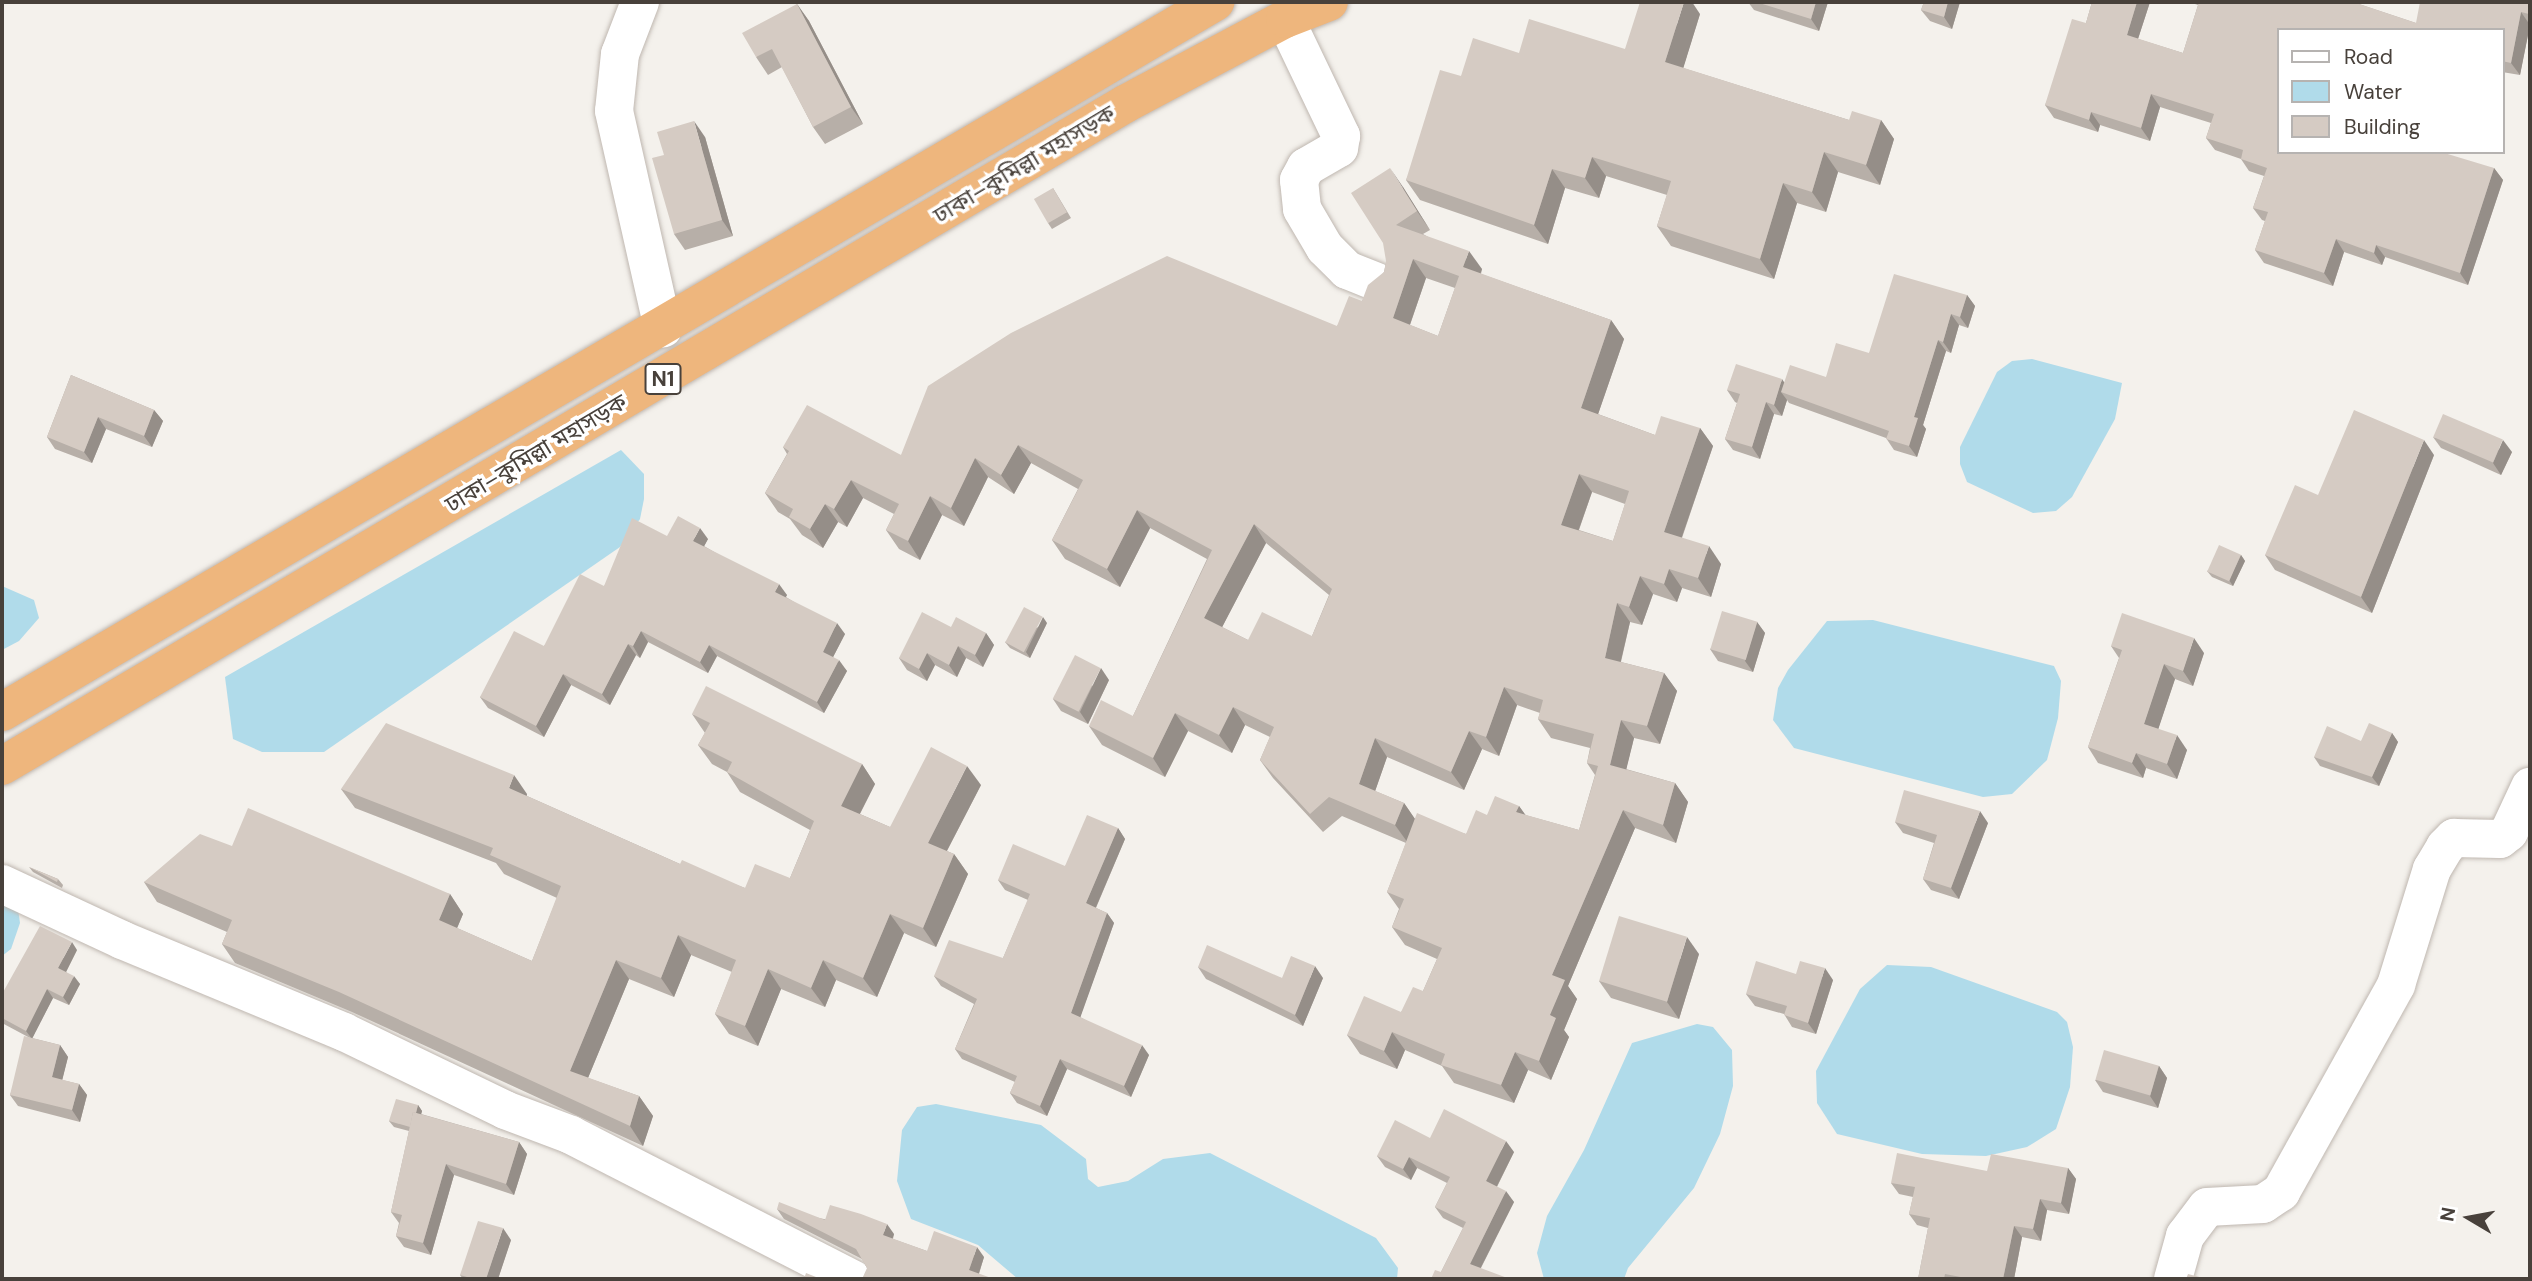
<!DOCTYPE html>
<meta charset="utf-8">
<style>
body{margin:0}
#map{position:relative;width:2532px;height:1281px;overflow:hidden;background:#f4f1ec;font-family:"DM Sans","Noto Sans Bengali",sans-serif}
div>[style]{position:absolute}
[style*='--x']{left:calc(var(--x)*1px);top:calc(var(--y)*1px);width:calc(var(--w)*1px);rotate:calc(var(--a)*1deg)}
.water>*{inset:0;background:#b0dbea}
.roads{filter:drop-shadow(0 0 2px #bfb7b0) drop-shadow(0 0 2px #bfb7b0)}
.minor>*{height:38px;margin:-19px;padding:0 19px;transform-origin:19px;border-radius:19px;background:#fff}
.highway>*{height:38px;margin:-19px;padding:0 19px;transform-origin:19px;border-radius:19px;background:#eeb67d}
.wall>*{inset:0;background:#b7afa8}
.shaded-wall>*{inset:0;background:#958e88}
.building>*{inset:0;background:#d5cbc3;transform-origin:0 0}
span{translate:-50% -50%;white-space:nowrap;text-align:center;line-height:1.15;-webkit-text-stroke:7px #fff;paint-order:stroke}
.shield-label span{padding:2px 5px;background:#fff;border:2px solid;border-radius:5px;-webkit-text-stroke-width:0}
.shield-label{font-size:21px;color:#48413b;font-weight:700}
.street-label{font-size:23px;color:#48413b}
.frame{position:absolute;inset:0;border:4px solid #48413b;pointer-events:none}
.legend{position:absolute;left:2277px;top:28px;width:228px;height:126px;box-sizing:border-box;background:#fff;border:2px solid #b6b3b1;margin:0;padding:9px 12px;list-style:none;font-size:21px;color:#48413b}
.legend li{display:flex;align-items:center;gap:14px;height:35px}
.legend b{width:35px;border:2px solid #b6b3b1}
.north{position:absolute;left:2434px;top:1183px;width:70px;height:70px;-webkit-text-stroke:5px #fff;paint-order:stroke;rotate:280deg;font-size:19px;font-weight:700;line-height:28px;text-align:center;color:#48413b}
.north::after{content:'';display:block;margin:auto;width:24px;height:32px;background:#48413b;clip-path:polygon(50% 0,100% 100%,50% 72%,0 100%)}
</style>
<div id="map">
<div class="water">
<i style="clip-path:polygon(2032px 359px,2122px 383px,2115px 419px,2072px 497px,2056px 511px,2033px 513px,1967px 482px,1960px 464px,1960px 447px,1997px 372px,2012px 361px)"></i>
<i style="clip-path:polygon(621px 450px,644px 474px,644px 499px,640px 519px,620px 547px,324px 752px,262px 752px,233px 739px,225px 677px)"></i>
<i style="clip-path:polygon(2px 586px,34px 600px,39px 618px,19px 641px,2px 650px)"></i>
<i style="clip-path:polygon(1873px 620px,2054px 666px,2061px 681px,2058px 718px,2047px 760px,2012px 794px,1983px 797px,1794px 748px,1773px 720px,1778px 688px,1788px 670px,1827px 621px)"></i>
<i style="clip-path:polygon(2px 902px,18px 909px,20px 923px,11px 949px,2px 956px)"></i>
<i style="clip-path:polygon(1887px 965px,1931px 967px,2057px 1012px,2067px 1022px,2073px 1047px,2070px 1087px,2056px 1129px,2027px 1147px,1986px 1156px,1922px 1154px,1837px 1134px,1817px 1103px,1816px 1071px,1860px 989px)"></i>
<i style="clip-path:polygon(1697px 1024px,1713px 1027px,1732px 1050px,1733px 1086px,1720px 1134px,1694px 1188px,1628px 1268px,1624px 1279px,1544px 1279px,1537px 1253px,1547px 1216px,1584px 1150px,1632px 1043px)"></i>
<i style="clip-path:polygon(936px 1104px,1041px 1125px,1086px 1159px,1088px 1179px,1098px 1187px,1128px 1181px,1163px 1159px,1210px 1153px,1376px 1238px,1398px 1268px,1397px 1279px,1018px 1279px,978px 1245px,911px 1219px,897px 1181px,902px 1130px,917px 1107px)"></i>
</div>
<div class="roads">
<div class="minor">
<i style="--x:640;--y:2;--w:56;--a:111"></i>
<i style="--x:620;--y:54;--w:57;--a:96"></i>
<i style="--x:614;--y:111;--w:223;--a:77.3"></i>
<i style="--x:1285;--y:19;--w:130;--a:64.4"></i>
<i style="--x:1341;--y:136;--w:12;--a:99"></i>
<i style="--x:1339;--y:148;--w:38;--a:150"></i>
<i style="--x:1306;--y:167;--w:15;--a:118"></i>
<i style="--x:1299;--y:180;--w:29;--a:84"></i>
<i style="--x:1302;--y:209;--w:45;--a:59.5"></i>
<i style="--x:1325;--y:248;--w:31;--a:45"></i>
<i style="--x:1347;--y:270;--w:32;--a:22"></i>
<i style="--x:2;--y:884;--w:132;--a:25"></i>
<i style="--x:122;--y:940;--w:240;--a:22.5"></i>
<i style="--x:344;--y:1032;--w:179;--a:25.8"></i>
<i style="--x:505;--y:1110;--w:71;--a:20.7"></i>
<i style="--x:571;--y:1135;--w:317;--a:27.1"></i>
<i style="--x:2173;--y:1279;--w:45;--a:-74.4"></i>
<i style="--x:2185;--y:1236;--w:36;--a:-53"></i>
<i style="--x:2207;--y:1207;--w:56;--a:-3.1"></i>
<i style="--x:2263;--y:1204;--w:22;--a:-34"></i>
<i style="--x:2281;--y:1192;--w:237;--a:-60.9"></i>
<i style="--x:2396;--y:985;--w:121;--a:-72.8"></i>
<i style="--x:2432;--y:869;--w:26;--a:-59"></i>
<i style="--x:2445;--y:847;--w:13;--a:-45"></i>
<i style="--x:2454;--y:838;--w:46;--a:1.2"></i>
<i style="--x:2500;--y:839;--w:11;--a:-38"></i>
<i style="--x:2509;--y:832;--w:50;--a:-65"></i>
</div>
<div class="highway">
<i style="--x:2;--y:712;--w:1406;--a:-30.34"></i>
<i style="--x:2;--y:766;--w:1304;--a:-30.52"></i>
<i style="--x:1125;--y:104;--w:181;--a:-28"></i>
<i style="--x:1285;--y:19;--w:47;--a:-21.1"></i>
</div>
</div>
<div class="wall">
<i style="clip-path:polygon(1748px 2px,1828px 2px,1819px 31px,1754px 10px)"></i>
<i style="clip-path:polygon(1924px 2px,1960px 2px,1952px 29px,1930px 21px,1921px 10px)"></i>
<i style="clip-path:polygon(2092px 2px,2150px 2px,2138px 39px,2183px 53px,2198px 5px,2189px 2px,2353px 2px,2416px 23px,2530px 2px,2530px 25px,2520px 75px,2502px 72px,2502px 30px,2278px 30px,2278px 152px,2494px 168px,2503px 180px,2468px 285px,2385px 257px,2382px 265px,2344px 252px,2333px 286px,2264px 263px,2255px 250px,2265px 221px,2262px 220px,2253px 208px,2264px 176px,2249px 171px,2241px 159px,2215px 150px,2206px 138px,2211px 123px,2160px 107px,2150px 141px,2100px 125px,2098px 132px,2054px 118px,2045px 105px,2086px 23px)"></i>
<i style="clip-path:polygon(797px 4px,809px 21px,863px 124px,825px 144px,813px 127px,782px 67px,768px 75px,756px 57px)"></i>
<i style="clip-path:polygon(1700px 14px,1683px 68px,1849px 120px,1881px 120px,1894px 139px,1880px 185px,1838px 172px,1826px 212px,1797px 203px,1774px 279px,1671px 246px,1657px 226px,1667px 195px,1606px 176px,1599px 198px,1565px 188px,1548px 244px,1420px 200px,1406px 180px,1461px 76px,1519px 53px,1625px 49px)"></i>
<i style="clip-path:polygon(705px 137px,733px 236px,685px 250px,674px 234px)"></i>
<i style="clip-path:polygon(evenodd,1403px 187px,1430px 230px,1423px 234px,1482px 269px,1481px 274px,1611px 320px,1624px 339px,1598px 414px,1655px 435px,1700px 428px,1713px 446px,1682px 538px,1721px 564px,1711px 597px,1682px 588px,1677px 602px,1653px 594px,1642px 625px,1630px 622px,1621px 662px,1664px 673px,1677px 691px,1660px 744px,1634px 738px,1626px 769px,1675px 783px,1688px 802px,1676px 843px,1635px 828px,1568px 986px,1577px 999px,1564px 1030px,1569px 1037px,1551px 1080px,1528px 1070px,1514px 1103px,1454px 1083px,1442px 1066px,1405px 1050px,1397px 1069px,1360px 1054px,1347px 1035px,1401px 1012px,1423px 991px,1437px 959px,1405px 945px,1392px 927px,1399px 909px,1387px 892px,1406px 843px,1342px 816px,1323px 832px,1273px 778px,1260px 760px,1270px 737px,1245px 725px,1232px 753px,1188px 731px,1165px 777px,1102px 745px,1089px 726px,1133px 716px,1207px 559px,1150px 528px,1120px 587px,1065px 559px,1052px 540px,1078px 489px,1031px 463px,1014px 494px,988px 477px,964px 526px,942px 515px,920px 560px,899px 549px,886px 530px,894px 514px,863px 498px,847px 527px,838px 522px,823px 548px,802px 535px,790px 519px,778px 512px,765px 493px,787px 454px,783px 447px,901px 455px,1337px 326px,1362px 301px,1384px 272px,1403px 187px,1426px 278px,1455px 288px,1438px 336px,1410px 325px,1426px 278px,1403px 187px,1592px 492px,1625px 504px,1613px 541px,1579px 530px,1592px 492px,1403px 187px,1266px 543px,1329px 595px,1312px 636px,1248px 640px,1222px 627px,1266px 543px,1403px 187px,1517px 705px,1540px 713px,1538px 719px,1551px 738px,1590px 748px,1587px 763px,1595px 775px,1579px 830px,1525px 815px,1519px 806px,1487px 815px,1466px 834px,1415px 819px,1404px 803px,1375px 791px,1387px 757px,1464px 790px,1482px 749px,1499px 756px,1517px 705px)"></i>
<i style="clip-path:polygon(1053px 188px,1071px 218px,1052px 229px,1048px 223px)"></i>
<i style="clip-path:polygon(1967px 295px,1975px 306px,1968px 328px,1959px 325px,1951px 353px,1946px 351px,1923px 425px,1926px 429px,1917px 457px,1894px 450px,1886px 438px,1789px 403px,1787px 400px,1782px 416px,1774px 414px,1760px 459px,1733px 450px,1725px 439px,1737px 403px,1735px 402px,1727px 390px,1826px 377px,1869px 353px)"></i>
<i style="clip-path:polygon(71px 375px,154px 410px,163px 421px,152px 447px,106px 429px,92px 463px,55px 449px,47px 437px)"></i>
<i style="clip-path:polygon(2433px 437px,2512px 452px,2501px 475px,2441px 448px)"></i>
<i style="clip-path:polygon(2434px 455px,2372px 613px,2275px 570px,2265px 555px)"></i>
<i style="clip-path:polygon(667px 536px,708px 539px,704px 546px,787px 595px,786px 597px,845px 634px,833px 657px,847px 671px,824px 713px,717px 656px,708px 673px,648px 642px,640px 658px,636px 655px,610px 705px,571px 685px,544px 737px,488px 708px,480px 697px,544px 646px,604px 586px)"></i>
<i style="clip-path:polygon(2241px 555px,2245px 561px,2233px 586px,2212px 577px,2207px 571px)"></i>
<i style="clip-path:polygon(1757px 622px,1765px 633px,1753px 672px,1718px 661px,1710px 649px)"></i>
<i style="clip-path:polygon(1047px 623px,1030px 658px,1010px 648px,1005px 642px)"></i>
<i style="clip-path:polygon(951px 627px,986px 633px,994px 645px,983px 667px,966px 658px,957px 677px,935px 665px,927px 681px,907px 670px,899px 658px)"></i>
<i style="clip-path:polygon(2111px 646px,2204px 653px,2193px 686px,2175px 679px,2158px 729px,2187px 750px,2177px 779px,2146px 768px,2143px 778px,2098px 763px,2088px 747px,2119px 658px)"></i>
<i style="clip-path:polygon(1109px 680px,1088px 724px,1061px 711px,1053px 699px)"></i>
<i style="clip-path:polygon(692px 714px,862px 764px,875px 784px,860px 814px,890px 827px,981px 785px,947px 851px,954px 854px,968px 874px,936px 947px,904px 933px,877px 997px,836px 980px,825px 1007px,781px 989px,758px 1046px,729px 1034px,715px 1014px,732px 972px,691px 955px,674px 997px,629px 979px,588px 1078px,639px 1096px,653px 1116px,643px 1146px,352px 1012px,235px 963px,222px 944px,227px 932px,157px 902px,144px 882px,232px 846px,450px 894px,463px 914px,457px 928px,532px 961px,557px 898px,504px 874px,496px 863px,355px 808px,341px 789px,527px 794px,527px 796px,680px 864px,745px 888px,790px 878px,810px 830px,740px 792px,727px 772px,712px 764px,698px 745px,705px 733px)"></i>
<i style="clip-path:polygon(2392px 733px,2398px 742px,2379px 786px,2320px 766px,2314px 757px,2361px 741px)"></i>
<i style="clip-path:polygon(1895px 822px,1988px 823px,1959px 899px,1931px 890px,1923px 879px,1934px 843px,1903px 833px)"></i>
<i style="clip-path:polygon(1118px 828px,1125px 839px,1096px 908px,1107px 913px,1114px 923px,1080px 1017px,1149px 1055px,1131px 1097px,1067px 1069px,1047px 1116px,1017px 1103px,1010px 1093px,1015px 1082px,962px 1059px,955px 1049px,974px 1004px,941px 986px,934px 976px,1003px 958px,1028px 900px,1005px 890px,998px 880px,1065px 866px)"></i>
<i style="clip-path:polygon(29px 867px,58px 879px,63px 885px,62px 888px,33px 872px)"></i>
<i style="clip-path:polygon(77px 950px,66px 972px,80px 984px,69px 1005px,53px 998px,32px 1038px,60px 1045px,68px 1057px,62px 1080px,79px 1084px,87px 1095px,80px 1122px,18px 1106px,10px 1095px,30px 1038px,2px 1023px,2px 994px)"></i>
<i style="clip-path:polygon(1699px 954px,1679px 1019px,1611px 998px,1599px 981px)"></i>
<i style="clip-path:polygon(1198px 967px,1282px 978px,1323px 978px,1303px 1026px,1206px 979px)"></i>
<i style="clip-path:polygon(1796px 974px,1833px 980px,1816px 1034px,1792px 1027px,1784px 1014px,1755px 1006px,1746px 994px)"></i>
<i style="clip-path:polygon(2159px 1066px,2167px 1078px,2158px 1108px,2103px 1092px,2095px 1080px)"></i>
<i style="clip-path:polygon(418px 1105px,422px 1111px,421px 1114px,519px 1142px,527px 1154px,514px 1195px,454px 1175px,431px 1255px,404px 1247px,396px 1236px,399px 1223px,391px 1212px,409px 1131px,394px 1127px,389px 1121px)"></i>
<i style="clip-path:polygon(1430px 1138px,1514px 1152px,1497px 1187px,1514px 1202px,1481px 1268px,1441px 1272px,1463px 1228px,1443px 1218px,1435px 1207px,1447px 1183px,1417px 1168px,1411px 1180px,1385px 1167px,1377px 1156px)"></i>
<i style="clip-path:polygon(2068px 1168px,2076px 1179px,2069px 1214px,2047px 1210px,2041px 1241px,2022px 1237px,2014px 1279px,1918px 1279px,1928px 1228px,1917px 1225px,1909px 1214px,1913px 1197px,1899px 1194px,1891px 1183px,1987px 1171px)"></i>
<i style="clip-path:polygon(777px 1209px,894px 1234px,893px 1239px,927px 1251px,984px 1257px,979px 1274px,867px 1268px,862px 1259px,784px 1219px)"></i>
<i style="clip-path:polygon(511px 1240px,498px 1279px,463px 1279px,460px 1275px)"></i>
</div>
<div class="shaded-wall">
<i style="clip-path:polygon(1684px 2px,1692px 2px,1700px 14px,1679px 82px,1665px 62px)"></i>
<i style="clip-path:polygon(1816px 2px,1828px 2px,1819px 31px,1811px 19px)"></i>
<i style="clip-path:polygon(1948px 2px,1960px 2px,1952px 29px,1944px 17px)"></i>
<i style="clip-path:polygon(2137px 2px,2150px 2px,2135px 48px,2127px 35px)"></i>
<i style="clip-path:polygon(797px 4px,809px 21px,863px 124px,851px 107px)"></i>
<i style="clip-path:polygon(2521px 12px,2530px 25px,2520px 75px,2511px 63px)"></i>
<i style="clip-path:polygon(2151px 94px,2160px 107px,2150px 141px,2141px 128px)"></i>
<i style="clip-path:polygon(2091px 112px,2100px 125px,2098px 132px,2089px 120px)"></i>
<i style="clip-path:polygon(1881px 120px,1894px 139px,1880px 185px,1866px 165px)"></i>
<i style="clip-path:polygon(694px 121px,705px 137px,733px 236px,722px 220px)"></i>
<i style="clip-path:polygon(1824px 152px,1838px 172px,1826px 212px,1812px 192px)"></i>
<i style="clip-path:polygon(1592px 157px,1606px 176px,1599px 198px,1585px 178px)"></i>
<i style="clip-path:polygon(1390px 168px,1403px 187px,1430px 230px,1417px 211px)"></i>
<i style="clip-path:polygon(2494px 168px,2503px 180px,2468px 285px,2460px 273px)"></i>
<i style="clip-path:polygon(1552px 169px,1565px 188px,1548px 244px,1534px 225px)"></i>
<i style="clip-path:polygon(1783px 183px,1797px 203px,1774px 279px,1760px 259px)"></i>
<i style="clip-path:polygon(2336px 239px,2344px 252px,2333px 286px,2324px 273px)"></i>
<i style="clip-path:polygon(2376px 245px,2385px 257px,2382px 265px,2374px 253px)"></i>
<i style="clip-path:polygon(1469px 251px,1482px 269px,1476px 286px,1463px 267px)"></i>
<i style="clip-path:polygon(1413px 259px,1426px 278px,1406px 336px,1393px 318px)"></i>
<i style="clip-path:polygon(1967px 295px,1975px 306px,1968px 328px,1960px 317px)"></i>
<i style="clip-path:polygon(1951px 314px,1959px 325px,1951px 353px,1943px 342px)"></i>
<i style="clip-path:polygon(1611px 320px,1624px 339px,1594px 426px,1581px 408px)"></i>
<i style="clip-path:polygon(1938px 340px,1946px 351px,1923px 425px,1926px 429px,1917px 457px,1909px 446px,1914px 417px)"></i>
<i style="clip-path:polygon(1782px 379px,1790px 391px,1781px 392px,1787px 400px,1782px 416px,1774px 405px)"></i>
<i style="clip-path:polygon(1766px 402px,1774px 414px,1760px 459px,1752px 447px)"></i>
<i style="clip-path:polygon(154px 410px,163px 421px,152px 447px,144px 436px)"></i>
<i style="clip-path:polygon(98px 417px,106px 429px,92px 463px,84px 452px)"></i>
<i style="clip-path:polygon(1700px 428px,1713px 446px,1677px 551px,1664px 532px)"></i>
<i style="clip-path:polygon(2424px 440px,2434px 455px,2372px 613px,2361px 597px)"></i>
<i style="clip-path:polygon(2503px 440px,2512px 452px,2501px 475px,2493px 463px)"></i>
<i style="clip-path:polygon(1018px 445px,1031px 463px,1014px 494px,1001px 475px)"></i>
<i style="clip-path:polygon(975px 458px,988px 477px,964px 526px,951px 508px)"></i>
<i style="clip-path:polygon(1579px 474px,1592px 492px,1574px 543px,1561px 525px)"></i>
<i style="clip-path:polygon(851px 480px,863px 498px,847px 527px,834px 509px)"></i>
<i style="clip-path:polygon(930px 496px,942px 515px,920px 560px,908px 541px)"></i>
<i style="clip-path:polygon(825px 504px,838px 522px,823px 548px,810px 529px)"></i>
<i style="clip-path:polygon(1137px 510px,1150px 528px,1120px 587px,1107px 569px)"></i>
<i style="clip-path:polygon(1254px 524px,1266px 543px,1217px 637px,1204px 618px)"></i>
<i style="clip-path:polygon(700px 528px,708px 539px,701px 552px,693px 541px)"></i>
<i style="clip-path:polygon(1709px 546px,1721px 564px,1711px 597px,1698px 578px)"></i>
<i style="clip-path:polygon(2241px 555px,2245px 561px,2233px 586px,2229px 580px)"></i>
<i style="clip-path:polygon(1669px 569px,1682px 588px,1677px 602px,1664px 584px)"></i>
<i style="clip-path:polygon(1640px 576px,1653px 594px,1642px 625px,1629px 607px)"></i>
<i style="clip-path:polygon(779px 584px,787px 595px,782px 603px,775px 592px)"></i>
<i style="clip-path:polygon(1617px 603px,1630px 622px,1617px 677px,1605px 658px)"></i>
<i style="clip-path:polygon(1043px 617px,1047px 623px,1030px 658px,1026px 652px)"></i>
<i style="clip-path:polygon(1757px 622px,1765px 633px,1753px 672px,1745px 661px)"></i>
<i style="clip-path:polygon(837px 623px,845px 634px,830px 663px,823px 652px)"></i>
<i style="clip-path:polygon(641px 631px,648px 642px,640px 658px,633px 646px)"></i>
<i style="clip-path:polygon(986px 633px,994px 645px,983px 667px,975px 655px)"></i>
<i style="clip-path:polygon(2194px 638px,2204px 653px,2193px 686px,2183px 671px)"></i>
<i style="clip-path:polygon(628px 644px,636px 655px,610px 705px,602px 694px)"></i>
<i style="clip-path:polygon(709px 645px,717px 656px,708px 673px,700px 662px)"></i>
<i style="clip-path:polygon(958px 646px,966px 658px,957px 677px,949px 665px)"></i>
<i style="clip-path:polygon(927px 653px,935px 665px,927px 681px,919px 669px)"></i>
<i style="clip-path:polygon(839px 660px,847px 671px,824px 713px,817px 702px)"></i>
<i style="clip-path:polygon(2164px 664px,2175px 679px,2155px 739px,2144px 724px)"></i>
<i style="clip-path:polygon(1101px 668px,1109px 680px,1088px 724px,1080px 712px)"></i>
<i style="clip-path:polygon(1664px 673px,1677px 691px,1660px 744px,1647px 726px)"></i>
<i style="clip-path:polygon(563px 674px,571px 685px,544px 737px,536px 726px)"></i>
<i style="clip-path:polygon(1504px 687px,1517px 705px,1499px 756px,1486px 737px)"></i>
<i style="clip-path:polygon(1233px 707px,1245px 725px,1232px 753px,1219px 735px)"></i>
<i style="clip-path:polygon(1175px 713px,1188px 731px,1165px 777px,1153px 758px)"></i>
<i style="clip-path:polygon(1621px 720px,1634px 738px,1623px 783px,1610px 765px)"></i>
<i style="clip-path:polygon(1469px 731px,1482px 749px,1464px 790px,1451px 772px)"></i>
<i style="clip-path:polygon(2392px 733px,2398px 742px,2379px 786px,2372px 777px)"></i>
<i style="clip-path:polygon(2177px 735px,2187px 750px,2177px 779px,2167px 764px)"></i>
<i style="clip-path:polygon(1375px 738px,1387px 757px,1371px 803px,1359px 784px)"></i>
<i style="clip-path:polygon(2136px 753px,2146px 768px,2143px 778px,2132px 763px)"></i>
<i style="clip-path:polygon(862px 764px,875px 784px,854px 825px,841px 806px)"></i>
<i style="clip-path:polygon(967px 766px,981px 785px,941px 862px,928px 843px)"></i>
<i style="clip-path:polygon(514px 775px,527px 794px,522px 807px,509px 788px)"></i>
<i style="clip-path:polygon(1675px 783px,1688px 802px,1676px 843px,1663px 825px)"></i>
<i style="clip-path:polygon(1404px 803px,1417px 822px,1408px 843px,1395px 825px)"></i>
<i style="clip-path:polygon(1519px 806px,1532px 824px,1516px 812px)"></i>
<i style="clip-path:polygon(1623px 810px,1635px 828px,1568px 986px,1577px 999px,1564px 1030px,1569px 1037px,1551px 1080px,1539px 1061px,1550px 1015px,1552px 975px)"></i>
<i style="clip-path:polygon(1980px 811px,1988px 823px,1959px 899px,1951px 888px)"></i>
<i style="clip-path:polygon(1118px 828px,1125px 839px,1093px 914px,1086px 903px)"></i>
<i style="clip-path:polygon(954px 854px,968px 874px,936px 947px,923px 928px)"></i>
<i style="clip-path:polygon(450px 894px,463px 914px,452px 940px,439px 920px)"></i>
<i style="clip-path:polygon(1107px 913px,1114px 923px,1078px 1024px,1071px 1013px)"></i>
<i style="clip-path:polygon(890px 914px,904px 933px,877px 997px,863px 978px)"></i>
<i style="clip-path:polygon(678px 935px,691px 955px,674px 997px,661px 978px)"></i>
<i style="clip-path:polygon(1687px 937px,1699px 954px,1679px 1019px,1667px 1002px)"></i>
<i style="clip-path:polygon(72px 942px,77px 950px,64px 976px,58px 968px)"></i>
<i style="clip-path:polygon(616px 960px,629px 979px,583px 1090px,570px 1071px)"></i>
<i style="clip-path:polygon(823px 960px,836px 980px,825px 1007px,811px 988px)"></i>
<i style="clip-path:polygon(1315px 966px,1323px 978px,1303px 1026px,1295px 1015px)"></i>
<i style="clip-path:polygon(1825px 968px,1833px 980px,1816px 1034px,1808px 1023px)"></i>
<i style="clip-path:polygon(768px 969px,781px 989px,758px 1046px,745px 1026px)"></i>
<i style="clip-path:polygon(74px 976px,80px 984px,69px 1005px,63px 997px)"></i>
<i style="clip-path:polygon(47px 989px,53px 998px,32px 1039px,26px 1031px)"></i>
<i style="clip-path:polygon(1392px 1032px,1405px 1050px,1397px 1069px,1384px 1051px)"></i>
<i style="clip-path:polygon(60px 1045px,68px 1057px,60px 1089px,52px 1077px)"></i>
<i style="clip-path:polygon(1142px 1045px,1149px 1055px,1131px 1097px,1124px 1086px)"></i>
<i style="clip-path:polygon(1515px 1052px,1528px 1070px,1514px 1103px,1501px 1085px)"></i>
<i style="clip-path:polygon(1060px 1059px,1067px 1069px,1047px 1116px,1040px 1106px)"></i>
<i style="clip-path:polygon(2159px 1066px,2167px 1078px,2158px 1108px,2150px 1096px)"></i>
<i style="clip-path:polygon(79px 1084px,87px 1095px,80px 1122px,72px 1110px)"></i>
<i style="clip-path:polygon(639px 1096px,653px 1116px,643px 1146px,630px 1126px)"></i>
<i style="clip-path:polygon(418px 1105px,422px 1111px,416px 1134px,412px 1128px)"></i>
<i style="clip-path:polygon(1506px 1141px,1514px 1152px,1494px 1192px,1486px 1181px)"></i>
<i style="clip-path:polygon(519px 1142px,527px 1154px,514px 1195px,506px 1184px)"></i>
<i style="clip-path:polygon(1409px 1157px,1417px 1168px,1411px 1180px,1403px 1169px)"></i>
<i style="clip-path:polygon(446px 1164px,454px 1175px,431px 1255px,423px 1243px)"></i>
<i style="clip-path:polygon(2068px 1168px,2076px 1179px,2069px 1214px,2061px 1203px)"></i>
<i style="clip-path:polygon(1506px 1191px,1514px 1202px,1477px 1275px,1470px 1264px)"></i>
<i style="clip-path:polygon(2040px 1199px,2047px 1210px,2041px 1241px,2033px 1229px)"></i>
<i style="clip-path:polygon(887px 1224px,894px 1234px,890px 1246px,883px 1235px)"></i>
<i style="clip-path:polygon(2014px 1226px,2022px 1237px,2014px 1279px,2003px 1279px)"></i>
<i style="clip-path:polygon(503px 1228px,511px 1240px,498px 1279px,486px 1279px)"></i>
<i style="clip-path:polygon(977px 1247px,984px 1257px,977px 1279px,969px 1270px)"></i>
</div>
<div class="building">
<i style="clip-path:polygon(1640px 2px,1684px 2px,1665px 62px,1849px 120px,1852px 111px,1881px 120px,1866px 165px,1824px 152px,1812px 192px,1783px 183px,1760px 259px,1657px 226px,1671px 181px,1592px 157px,1585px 178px,1552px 169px,1534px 225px,1406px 180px,1440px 70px,1461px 76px,1473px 38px,1519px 53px,1529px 19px,1625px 49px)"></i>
<i style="clip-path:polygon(1756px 2px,1816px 2px,1811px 19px)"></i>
<i style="clip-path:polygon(1924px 2px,1948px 2px,1944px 17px,1921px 10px)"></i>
<i style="clip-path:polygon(2092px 2px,2137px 2px,2127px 35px,2183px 53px,2199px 2px,2353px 2px,2416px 23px,2420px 2px,2530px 2px,2529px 14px,2521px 12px,2511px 63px,2502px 61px,2502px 30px,2278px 30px,2278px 152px,2441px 152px,2494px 168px,2460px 273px,2376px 245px,2374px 253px,2336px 239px,2324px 273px,2255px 250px,2268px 212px,2253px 208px,2267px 168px,2241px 159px,2243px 150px,2206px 138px,2214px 114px,2151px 94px,2141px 128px,2091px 112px,2089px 120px,2045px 105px,2072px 19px,2086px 23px)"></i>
<i style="clip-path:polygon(797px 4px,851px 107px,813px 127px,772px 49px,756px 57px,742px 33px)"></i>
<i style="clip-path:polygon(694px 121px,722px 220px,674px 234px,652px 158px,664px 155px,657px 132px)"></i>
<i style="clip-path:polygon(evenodd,1390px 168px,1417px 211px,1396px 225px,1469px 251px,1463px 267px,1611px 320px,1581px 408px,1655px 435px,1661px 416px,1700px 428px,1664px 532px,1709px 546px,1698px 578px,1669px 569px,1664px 584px,1640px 576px,1629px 607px,1617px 603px,1605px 658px,1664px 673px,1647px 726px,1621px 720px,1610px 765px,1675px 783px,1663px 825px,1623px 810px,1552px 975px,1565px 980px,1550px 1015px,1556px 1018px,1539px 1061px,1515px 1052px,1501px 1085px,1441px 1065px,1445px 1054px,1392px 1032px,1384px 1051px,1347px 1035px,1364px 996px,1401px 1012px,1413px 987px,1423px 991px,1442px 948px,1392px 927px,1404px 899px,1387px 892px,1417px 813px,1466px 834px,1476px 810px,1487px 815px,1495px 796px,1519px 806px,1516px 812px,1579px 830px,1598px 766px,1587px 763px,1594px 734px,1538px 719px,1543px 700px,1504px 687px,1486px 737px,1469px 731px,1451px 772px,1375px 738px,1359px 784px,1404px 803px,1395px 825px,1329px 797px,1310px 814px,1260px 760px,1274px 727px,1233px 707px,1219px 735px,1175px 713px,1153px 758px,1089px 726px,1101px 700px,1133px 716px,1212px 550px,1137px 510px,1107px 569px,1052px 540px,1083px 480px,1018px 445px,1001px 475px,975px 458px,951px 508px,930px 496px,908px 541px,886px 530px,899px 504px,851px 480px,834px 509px,825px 504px,810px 529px,789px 517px,793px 509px,765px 493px,789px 451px,783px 447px,807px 405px,901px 455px,928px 386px,1011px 333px,1167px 256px,1337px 326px,1349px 296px,1362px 301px,1368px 285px,1384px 272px,1386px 261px,1383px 243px,1351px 193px,1390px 168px,1413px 259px,1459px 276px,1438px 336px,1393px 318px,1413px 259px,1390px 168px,1579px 474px,1629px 491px,1613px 541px,1561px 525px,1579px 474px,1390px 168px,1254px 524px,1332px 589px,1312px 636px,1262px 612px,1248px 640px,1204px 618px,1254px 524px)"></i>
<i style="left:1053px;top:188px;width:28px;height:22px;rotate:60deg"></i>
<i style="clip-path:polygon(1894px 274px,1967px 295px,1960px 317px,1951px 314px,1943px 342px,1938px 340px,1914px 417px,1918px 418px,1909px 446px,1886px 439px,1889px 431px,1781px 392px,1790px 365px,1826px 377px,1836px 343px,1869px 353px)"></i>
<i style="clip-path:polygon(1736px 364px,1782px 379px,1774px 405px,1766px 402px,1752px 447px,1725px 439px,1740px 394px,1727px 390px)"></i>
<i style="clip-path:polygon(71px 375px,154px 410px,144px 436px,98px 417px,84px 452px,47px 437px)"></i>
<i style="clip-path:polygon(2354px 410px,2424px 440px,2361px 597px,2265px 555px,2295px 485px,2318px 495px)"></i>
<i style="left:2443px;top:414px;width:65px;height:25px;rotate:23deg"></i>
<i style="clip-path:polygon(678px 516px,700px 528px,693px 541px,779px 584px,775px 592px,837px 623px,823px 652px,839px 660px,817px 702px,709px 645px,700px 662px,641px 631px,633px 646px,628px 644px,602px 694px,563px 674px,536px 726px,480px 697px,514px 631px,544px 646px,580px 574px,604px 586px,632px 518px,667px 536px)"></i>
<i style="left:2219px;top:545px;width:24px;height:29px;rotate:24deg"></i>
<i style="left:1024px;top:607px;width:21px;height:40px;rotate:28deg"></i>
<i style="left:1722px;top:611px;width:37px;height:40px;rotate:17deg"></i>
<i style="clip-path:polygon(922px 612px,951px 627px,956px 617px,986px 633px,975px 655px,958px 646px,949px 665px,927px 653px,919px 669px,899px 658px)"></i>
<i style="clip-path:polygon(2122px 613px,2194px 638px,2183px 671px,2164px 664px,2144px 724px,2177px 735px,2167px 764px,2136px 753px,2132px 763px,2088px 747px,2122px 650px,2111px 646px)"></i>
<i style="left:1075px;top:655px;width:29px;height:49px;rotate:27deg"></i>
<i style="clip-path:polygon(706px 686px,862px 764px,841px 806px,890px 827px,931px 747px,967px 766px,928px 843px,954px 854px,923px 928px,890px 914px,863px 978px,823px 960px,811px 988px,768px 969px,745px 1026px,715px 1014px,736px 960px,678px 935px,661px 978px,616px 960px,570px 1071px,639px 1096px,630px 1126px,339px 992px,222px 944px,232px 920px,144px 882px,200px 834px,232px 846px,248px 808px,450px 894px,439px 920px,532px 961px,561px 886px,490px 855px,493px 848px,341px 789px,386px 723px,514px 775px,509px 788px,680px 864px,682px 860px,745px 888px,755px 864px,790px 878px,814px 821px,727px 772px,732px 762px,698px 745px,710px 723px,692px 714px)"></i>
<i style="clip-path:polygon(2369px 723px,2392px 733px,2372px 777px,2314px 757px,2327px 726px,2361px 741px)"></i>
<i style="clip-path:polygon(1904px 790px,1980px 811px,1951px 888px,1923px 879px,1937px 835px,1895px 822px)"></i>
<i style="clip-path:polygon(1087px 815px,1118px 828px,1086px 903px,1107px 913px,1071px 1013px,1142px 1045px,1124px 1086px,1060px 1059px,1040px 1106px,1010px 1093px,1017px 1076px,955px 1049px,977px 999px,934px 976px,949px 940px,1003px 958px,1030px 894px,998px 880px,1013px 844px,1065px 866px)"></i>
<i style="clip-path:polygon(29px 867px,58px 879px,57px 882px)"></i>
<i style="left:1619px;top:916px;width:71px;height:68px;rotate:17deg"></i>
<i style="clip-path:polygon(40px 926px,72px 942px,58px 968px,74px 976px,63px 997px,47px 989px,26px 1031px,2px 1018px,2px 994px)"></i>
<i style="clip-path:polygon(1207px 945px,1282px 978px,1291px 956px,1315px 966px,1295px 1015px,1198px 967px)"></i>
<i style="clip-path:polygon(1756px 961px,1796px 974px,1800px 961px,1825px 968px,1808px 1023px,1784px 1015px,1787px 1006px,1746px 994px)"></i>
<i style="clip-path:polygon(24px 1036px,60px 1045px,52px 1077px,79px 1084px,72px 1110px,10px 1095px)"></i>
<i style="left:2104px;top:1050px;width:57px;height:31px;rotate:16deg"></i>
<i style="clip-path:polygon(396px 1099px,418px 1105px,416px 1113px,413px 1112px,410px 1127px,389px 1121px)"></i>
<i style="clip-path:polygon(1444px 1109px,1506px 1141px,1486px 1181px,1506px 1191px,1470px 1264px,1510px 1279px,1431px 1279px,1435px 1270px,1441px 1272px,1466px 1222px,1435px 1207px,1450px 1177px,1409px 1157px,1403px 1169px,1377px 1156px,1395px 1120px,1430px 1138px)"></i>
<i style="clip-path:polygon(413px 1112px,519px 1142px,506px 1184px,446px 1164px,423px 1243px,396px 1236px,402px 1215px,391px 1212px)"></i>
<i style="clip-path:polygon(1897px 1153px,1987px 1171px,1991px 1154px,2068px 1168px,2061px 1203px,2040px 1199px,2033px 1229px,2014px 1226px,2003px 1279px,1971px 1279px,1945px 1274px,1944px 1279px,1918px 1279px,1930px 1218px,1909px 1214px,1915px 1187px,1891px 1183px)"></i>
<i style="clip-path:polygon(779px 1202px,825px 1220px,830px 1205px,861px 1214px,887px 1224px,883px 1235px,927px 1251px,934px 1231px,977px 1247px,969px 1270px,994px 1279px,862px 1279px,867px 1268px,856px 1249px,777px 1209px)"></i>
<i style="clip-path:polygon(478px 1221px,503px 1228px,486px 1279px,474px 1279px,460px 1275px)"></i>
<i style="clip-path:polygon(806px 1273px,821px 1279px,804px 1279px)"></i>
<i style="clip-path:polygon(2188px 1274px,2207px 1279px,2186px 1279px)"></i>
</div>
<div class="shield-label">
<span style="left:663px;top:379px">N1</span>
</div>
<div class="street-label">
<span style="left:1024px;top:164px;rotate:-31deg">ঢাকা–কুমিল্লা মহাসড়ক</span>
<span style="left:536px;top:453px;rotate:-31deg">ঢাকা–কুমিল্লা মহাসড়ক</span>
</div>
<div class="frame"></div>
<ul class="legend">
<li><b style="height:9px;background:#fff"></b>Road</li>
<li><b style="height:19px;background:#b0dbea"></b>Water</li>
<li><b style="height:19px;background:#d5cbc3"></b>Building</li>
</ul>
<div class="north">N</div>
</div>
